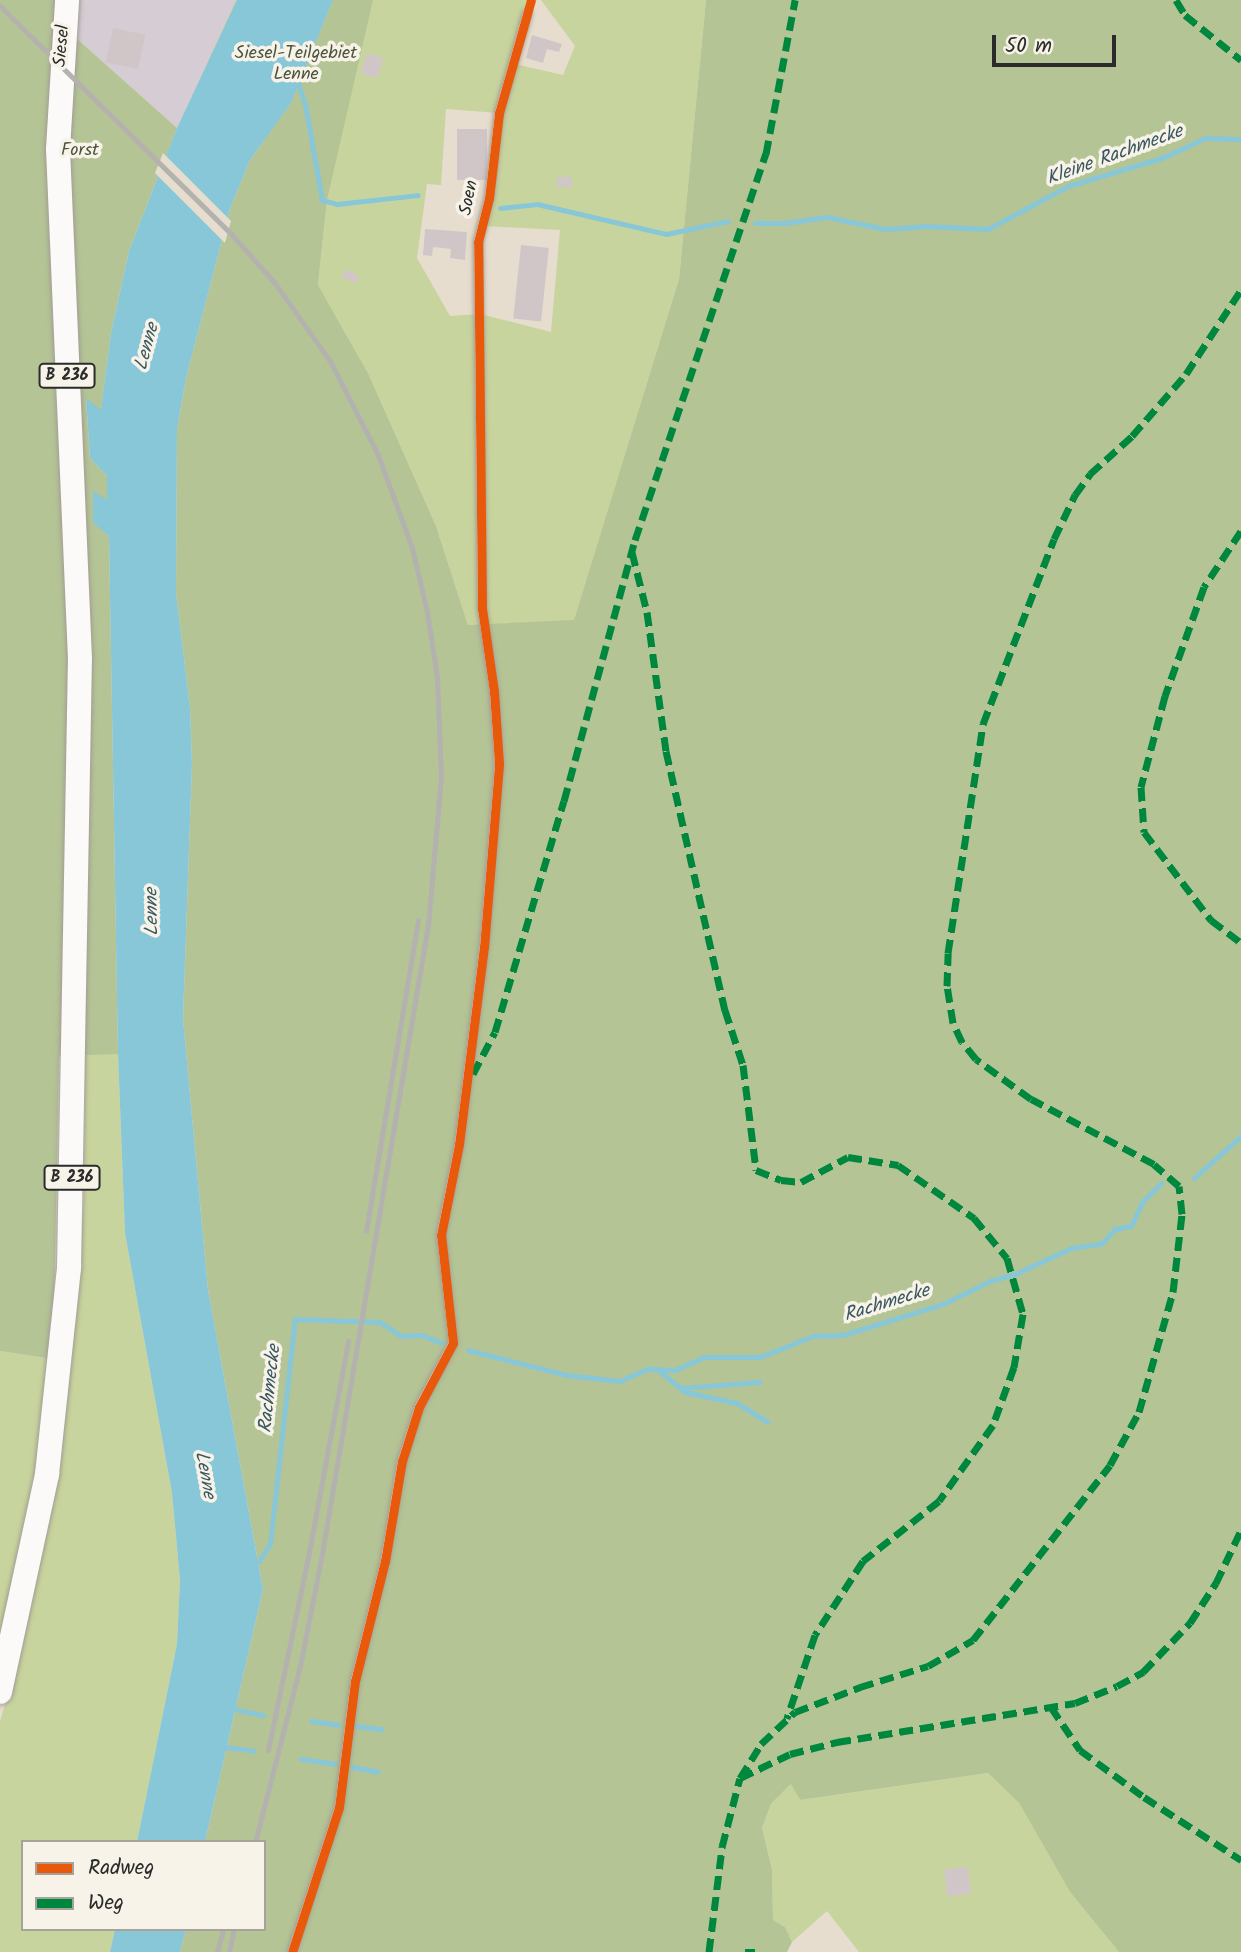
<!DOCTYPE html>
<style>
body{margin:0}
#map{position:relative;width:1241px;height:1952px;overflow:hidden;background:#e6ddce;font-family:Kalam,sans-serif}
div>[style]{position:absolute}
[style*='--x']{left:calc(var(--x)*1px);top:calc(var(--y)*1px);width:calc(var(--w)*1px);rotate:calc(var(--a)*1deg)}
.industrial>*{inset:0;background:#d6ccd3}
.green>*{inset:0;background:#c8d49d}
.forest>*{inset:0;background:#b4c495}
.water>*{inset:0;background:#87c7d8}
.pier>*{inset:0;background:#e6ddce}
.stream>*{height:5px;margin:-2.5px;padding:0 2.5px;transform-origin:2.5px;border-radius:2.5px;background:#87c7d8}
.building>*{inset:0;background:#d0c6c8;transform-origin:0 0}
.roads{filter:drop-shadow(0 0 2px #a29d94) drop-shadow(0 0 2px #a29d94)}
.service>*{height:8px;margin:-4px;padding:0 4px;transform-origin:4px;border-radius:4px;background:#fbfaf8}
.primary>*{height:24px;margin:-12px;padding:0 12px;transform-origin:12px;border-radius:12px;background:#fbfaf8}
.rail>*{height:5px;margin:-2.5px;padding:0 2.5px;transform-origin:2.5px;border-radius:2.5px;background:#b3b2af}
.quiet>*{height:7px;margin-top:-3.5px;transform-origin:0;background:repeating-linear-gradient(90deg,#00873e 0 14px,transparent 0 21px)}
.cycleway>*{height:9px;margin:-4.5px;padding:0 4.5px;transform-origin:4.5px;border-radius:4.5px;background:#e8590c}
span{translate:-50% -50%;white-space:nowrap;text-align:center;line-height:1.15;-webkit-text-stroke:7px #f7f3e8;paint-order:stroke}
.shield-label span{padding:2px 5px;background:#f7f3e8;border:2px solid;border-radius:5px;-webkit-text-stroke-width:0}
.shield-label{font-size:16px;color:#2b2b2b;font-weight:700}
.street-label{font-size:18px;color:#2b2b2b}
.park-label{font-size:18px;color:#4c543e}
.water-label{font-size:19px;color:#3a5760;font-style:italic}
.legend{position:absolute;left:21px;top:1840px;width:245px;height:91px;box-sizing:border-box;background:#f7f3e8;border:2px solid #a5a39c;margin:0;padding:9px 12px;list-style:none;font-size:21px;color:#2b2b2b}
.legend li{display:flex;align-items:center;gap:14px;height:35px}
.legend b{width:35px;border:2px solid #a5a39c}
.scale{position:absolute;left:992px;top:35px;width:124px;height:32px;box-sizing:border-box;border:4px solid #2b2b2b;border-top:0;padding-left:9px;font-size:21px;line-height:24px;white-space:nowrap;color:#2b2b2b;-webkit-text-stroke:5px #f7f3e8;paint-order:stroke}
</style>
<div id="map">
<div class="industrial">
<i style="clip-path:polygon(79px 0,237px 0,177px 128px,76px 38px)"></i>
</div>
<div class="green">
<i style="clip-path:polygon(evenodd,236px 0,531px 0,515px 64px,563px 75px,575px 46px,541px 0,706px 0,679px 279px,574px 621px,468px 625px,436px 526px,368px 373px,318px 285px,327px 200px,341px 134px,167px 151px,236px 0,446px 109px,499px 113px,482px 226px,560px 230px,551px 332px,480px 314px,450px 316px,417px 258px,427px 184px,441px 185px,446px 109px)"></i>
<i style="clip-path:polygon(85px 1053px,118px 1054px,125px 1233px,172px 1493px,180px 1580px,177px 1644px,137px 1842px,23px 1842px,23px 1929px,115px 1929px,110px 1952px,0 1952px,0 1721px,17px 1663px,72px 1352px,84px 1201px)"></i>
<i style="clip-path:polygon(0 1351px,53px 1359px,37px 1470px,0 1652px)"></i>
<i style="clip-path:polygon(988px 1773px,1019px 1803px,1070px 1892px,1119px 1952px,859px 1952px,827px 1911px,792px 1942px,785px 1927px,773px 1920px,772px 1869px,762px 1828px,771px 1804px,792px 1783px,800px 1800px)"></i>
</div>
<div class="forest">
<i style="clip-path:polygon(0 0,65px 0,76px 38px,177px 128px,129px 251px,111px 333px,101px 411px,86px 399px,90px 458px,107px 476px,108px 501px,93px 492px,93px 522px,109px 536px,118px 1054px,59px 1056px,53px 1359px,0 1351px)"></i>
<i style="clip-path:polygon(333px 0,373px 0,327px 200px,318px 285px,368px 373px,436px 526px,468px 625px,574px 620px,679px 279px,706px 0,1241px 0,1241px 1952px,1119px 1952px,1070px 1892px,1019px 1803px,988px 1773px,800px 1800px,791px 1784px,771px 1804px,762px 1828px,772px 1869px,773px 1920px,785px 1927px,792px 1942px,787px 1952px,180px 1952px,186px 1929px,264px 1929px,264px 1842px,205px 1842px,263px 1589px,208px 1290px,183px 1019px,192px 764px,190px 708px,176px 593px,177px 429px,186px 378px,230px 209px,250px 160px,291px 103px)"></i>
</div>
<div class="water">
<i style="clip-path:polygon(237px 0,333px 0,291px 103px,250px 160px,230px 209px,186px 378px,177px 429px,176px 593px,190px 708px,192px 764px,183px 1019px,208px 1290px,263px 1589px,205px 1842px,137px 1842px,177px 1644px,180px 1580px,172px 1493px,125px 1233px,118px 1054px,109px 536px,93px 523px,93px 491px,107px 500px,107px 476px,90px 458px,86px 398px,101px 410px,111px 333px,129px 251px,177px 128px)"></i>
<i style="clip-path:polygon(115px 1929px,186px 1929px,180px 1952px,110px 1952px)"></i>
</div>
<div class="pier">
<i style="clip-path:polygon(163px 153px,231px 221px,225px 243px,155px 173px)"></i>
</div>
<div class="stream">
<i style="--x:293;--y:79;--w:6;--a:39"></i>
<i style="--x:298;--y:83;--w:22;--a:72"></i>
<i style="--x:305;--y:104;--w:97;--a:80"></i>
<i style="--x:322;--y:200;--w:16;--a:15"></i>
<i style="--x:337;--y:204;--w:81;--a:-6.3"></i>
<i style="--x:500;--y:208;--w:37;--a:-6"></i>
<i style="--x:537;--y:204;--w:132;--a:13.1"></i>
<i style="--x:666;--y:234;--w:63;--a:-11.8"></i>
<i style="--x:755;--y:223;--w:30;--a:0"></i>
<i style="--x:785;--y:223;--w:42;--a:-8.1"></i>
<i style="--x:827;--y:217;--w:59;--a:11.7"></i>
<i style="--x:885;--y:229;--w:39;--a:-4"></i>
<i style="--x:924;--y:226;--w:64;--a:2.7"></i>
<i style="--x:988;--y:229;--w:91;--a:-28.3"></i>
<i style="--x:1068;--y:186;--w:98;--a:-16.6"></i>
<i style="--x:1162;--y:158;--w:47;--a:-24.9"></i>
<i style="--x:1205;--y:138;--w:36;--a:2"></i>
<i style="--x:1194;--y:1178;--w:63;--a:-41.8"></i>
<i style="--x:468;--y:1350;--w:101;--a:14.3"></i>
<i style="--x:566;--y:1375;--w:54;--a:6.3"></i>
<i style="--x:620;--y:1381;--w:30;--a:-24"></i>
<i style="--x:647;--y:1369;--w:28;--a:2"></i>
<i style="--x:675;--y:1370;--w:32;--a:-24"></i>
<i style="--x:704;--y:1357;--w:56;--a:0"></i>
<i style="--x:760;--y:1357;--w:57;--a:-21.6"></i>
<i style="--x:813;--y:1336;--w:30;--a:-2"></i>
<i style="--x:843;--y:1335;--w:105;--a:-17.2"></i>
<i style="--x:943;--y:1304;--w:52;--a:-26.1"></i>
<i style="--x:990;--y:1281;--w:26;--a:-16"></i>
<i style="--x:1015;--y:1274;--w:62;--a:-24.9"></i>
<i style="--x:1071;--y:1248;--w:30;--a:-8"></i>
<i style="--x:1101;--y:1244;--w:21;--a:-47"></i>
<i style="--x:1115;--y:1229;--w:16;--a:-11"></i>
<i style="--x:1131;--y:1226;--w:26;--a:-65"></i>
<i style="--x:1142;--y:1202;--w:27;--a:-45"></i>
<i style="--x:658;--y:1370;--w:35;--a:39"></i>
<i style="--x:685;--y:1392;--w:53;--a:11.9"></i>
<i style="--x:737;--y:1403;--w:36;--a:32"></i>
<i style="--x:680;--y:1388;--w:80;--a:-4.3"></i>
<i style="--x:252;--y:1564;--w:8;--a:-23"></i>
<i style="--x:259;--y:1561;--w:20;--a:-57"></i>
<i style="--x:270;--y:1544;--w:226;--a:-83.7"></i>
<i style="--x:295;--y:1319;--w:85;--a:2"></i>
<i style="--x:380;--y:1322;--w:25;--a:34"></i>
<i style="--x:401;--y:1336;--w:20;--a:-3"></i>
<i style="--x:421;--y:1335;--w:22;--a:21"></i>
<i style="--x:229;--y:1708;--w:35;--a:12"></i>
<i style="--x:311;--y:1721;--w:27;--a:8"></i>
<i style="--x:356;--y:1726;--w:26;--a:7"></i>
<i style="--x:219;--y:1746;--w:35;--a:8"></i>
<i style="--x:301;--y:1759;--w:34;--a:8"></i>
<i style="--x:353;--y:1767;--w:25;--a:11"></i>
</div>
<div class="building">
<i style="left:113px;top:28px;width:33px;height:35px;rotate:12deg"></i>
<i style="clip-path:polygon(532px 35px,562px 44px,559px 52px,547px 49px,543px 63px,526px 58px)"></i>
<i style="left:367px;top:53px;width:17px;height:21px;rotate:17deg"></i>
<i style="left:457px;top:129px;width:30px;height:51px"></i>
<i style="left:557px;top:177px;width:15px;height:10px"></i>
<i style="clip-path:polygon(425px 229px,467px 232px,465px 260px,450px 258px,451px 249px,433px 247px,432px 256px,423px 255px)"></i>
<i style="left:521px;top:245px;width:28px;height:74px;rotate:6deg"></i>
<i style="left:345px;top:269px;width:16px;height:8px;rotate:27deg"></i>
<i style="left:968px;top:1867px;width:27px;height:24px;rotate:84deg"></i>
</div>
<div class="roads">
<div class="service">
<i style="--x:292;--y:1952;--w:152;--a:-72"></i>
<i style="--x:339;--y:1807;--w:127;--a:-82.8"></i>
<i style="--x:355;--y:1681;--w:124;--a:-76"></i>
<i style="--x:385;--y:1561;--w:101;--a:-80.4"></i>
<i style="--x:402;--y:1461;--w:57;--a:-72.5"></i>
<i style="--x:419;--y:1407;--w:72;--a:-62"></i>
<i style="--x:453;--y:1343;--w:109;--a:-96.3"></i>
<i style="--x:441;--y:1235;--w:93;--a:-78.8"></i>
<i style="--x:459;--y:1144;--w:199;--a:-82.8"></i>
<i style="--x:484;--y:947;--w:184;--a:-85.3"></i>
<i style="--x:499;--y:764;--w:72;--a:-94"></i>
<i style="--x:494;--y:692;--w:84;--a:-98.2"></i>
<i style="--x:482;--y:609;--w:367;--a:-90.6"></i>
<i style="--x:478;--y:242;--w:45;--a:-76"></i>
<i style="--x:489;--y:198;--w:86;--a:-83.3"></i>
<i style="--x:499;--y:113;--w:103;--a:-74.2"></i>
</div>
<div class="primary">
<i style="--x:0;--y:1692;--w:223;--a:-77.8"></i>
<i style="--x:47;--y:1474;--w:207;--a:-83.9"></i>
<i style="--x:69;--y:1268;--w:609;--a:-88.97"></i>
<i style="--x:80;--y:659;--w:510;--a:-92.47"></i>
<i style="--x:58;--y:149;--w:149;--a:-86.5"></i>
</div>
</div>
<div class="rail">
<i style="--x:0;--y:6;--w:326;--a:44.6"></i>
<i style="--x:232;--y:235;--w:63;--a:48.2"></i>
<i style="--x:274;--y:282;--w:97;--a:54.7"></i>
<i style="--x:330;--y:361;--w:106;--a:62.9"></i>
<i style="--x:378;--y:455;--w:99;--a:69.9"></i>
<i style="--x:412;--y:548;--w:66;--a:76.8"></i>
<i style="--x:427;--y:612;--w:66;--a:81.3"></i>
<i style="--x:437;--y:677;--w:100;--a:87.7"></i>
<i style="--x:441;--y:777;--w:149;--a:95"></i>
<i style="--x:428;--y:925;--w:638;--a:99.57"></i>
<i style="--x:322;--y:1554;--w:114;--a:101.1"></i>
<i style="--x:300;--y:1666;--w:182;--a:104.3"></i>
<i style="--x:366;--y:1231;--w:315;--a:-80.5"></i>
<i style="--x:268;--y:1750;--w:202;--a:-78.3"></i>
<i style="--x:309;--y:1552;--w:215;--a:-79.5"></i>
<i style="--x:217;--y:1952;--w:24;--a:-75"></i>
<i style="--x:229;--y:1952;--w:24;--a:-78"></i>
</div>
<div class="quiet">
<i style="--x:1176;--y:0;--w:17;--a:59"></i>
<i style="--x:1185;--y:15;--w:72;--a:38.8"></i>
<i style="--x:1241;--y:531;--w:67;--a:123.5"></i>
<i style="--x:1204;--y:587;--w:116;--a:109.7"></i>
<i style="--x:1165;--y:696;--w:94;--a:104.8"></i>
<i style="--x:1141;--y:787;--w:45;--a:86.2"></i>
<i style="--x:1144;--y:832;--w:111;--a:52.7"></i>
<i style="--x:1211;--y:920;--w:38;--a:37"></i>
<i style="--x:632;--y:552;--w:62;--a:76"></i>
<i style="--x:647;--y:612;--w:140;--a:82.2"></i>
<i style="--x:666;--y:751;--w:266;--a:77.2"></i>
<i style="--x:725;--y:1010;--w:58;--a:71.9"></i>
<i style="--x:743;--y:1065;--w:106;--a:82.9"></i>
<i style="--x:756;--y:1170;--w:27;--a:22"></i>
<i style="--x:781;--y:1180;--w:20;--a:6"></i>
<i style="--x:801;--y:1182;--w:53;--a:-28"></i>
<i style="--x:848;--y:1157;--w:51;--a:9.1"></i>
<i style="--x:898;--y:1165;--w:93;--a:34.9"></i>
<i style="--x:974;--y:1218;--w:52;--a:50.5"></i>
<i style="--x:1007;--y:1258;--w:58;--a:74.1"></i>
<i style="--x:1023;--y:1314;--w:54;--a:99.6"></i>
<i style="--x:1014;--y:1367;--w:62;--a:109.9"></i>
<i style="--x:993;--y:1425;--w:93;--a:125.4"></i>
<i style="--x:939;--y:1501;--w:97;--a:141.7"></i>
<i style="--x:863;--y:1561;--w:88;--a:123"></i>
<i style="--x:815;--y:1635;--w:88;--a:108.6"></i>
<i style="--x:473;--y:1074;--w:47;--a:-62.4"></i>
<i style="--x:495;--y:1032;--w:241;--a:-73.4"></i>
<i style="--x:564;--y:801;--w:270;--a:-74.8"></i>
<i style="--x:635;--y:540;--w:408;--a:-71.3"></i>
<i style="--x:766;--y:154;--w:157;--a:-79.3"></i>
<i style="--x:1051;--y:1707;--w:52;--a:56"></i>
<i style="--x:1080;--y:1750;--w:79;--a:36.3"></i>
<i style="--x:1144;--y:1797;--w:116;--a:33"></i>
<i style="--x:740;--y:1778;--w:40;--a:-58"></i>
<i style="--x:761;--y:1744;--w:47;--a:-43.3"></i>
<i style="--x:795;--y:1712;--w:70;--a:-21"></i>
<i style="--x:860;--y:1687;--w:71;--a:-17.2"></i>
<i style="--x:928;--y:1666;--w:52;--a:-30"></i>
<i style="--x:973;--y:1640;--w:222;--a:-51.9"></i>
<i style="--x:1110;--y:1465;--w:60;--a:-61.3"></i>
<i style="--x:1139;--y:1412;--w:125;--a:-74.2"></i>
<i style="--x:1173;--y:1292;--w:79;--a:-83.4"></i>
<i style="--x:1182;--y:1214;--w:28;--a:-96"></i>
<i style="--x:1179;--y:1186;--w:33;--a:-139"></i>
<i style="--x:1154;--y:1164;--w:139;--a:-152.1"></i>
<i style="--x:1031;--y:1099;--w:68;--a:-144"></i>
<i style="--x:976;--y:1059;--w:22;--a:-129"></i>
<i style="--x:962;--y:1042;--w:21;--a:-115"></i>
<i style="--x:953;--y:1023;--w:37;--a:-99"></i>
<i style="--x:947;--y:986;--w:33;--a:-88"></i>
<i style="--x:948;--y:953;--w:232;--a:-81.3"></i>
<i style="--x:983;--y:724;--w:198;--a:-69"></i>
<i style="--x:1054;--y:539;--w:49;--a:-64.5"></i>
<i style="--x:1075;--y:495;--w:26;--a:-54"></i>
<i style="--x:1090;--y:474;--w:57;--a:-42.1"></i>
<i style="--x:1132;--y:436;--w:82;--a:-48.9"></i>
<i style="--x:1186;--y:374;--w:100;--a:-56.8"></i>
<i style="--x:709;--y:1952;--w:106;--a:-82.9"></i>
<i style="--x:722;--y:1847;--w:71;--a:-75.4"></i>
<i style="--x:740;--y:1778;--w:55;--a:-25.6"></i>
<i style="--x:790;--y:1754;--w:49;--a:-14.3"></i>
<i style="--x:837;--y:1742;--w:241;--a:-9.3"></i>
<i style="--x:1075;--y:1703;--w:45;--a:-22"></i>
<i style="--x:1117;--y:1686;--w:30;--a:-28"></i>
<i style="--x:1143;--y:1672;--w:68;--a:-46.2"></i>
<i style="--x:1190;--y:1623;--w:48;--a:-57"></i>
<i style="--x:1216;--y:1583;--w:59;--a:-64.7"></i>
<i style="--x:745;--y:1952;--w:10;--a:0"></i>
</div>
<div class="cycleway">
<i style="--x:292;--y:1952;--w:152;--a:-72"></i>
<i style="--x:339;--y:1807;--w:127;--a:-82.8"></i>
<i style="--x:355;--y:1681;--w:124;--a:-76"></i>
<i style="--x:385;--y:1561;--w:101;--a:-80.4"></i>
<i style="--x:402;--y:1461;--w:57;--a:-72.5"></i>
<i style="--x:419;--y:1407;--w:72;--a:-62"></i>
<i style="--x:453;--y:1343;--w:109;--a:-96.3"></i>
<i style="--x:441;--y:1235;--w:93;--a:-78.8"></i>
<i style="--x:459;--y:1144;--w:199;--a:-82.8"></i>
<i style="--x:484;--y:947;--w:184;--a:-85.3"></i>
<i style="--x:499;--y:764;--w:72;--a:-94"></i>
<i style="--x:494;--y:692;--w:84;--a:-98.2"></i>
<i style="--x:482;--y:609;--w:367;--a:-90.6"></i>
<i style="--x:478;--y:242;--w:45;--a:-76"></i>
<i style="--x:489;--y:198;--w:86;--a:-83.3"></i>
<i style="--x:499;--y:113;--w:117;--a:-74.2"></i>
</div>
<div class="shield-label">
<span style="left:67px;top:376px">B 236</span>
<span style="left:72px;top:1178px">B 236</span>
</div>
<div class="street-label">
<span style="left:63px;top:46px;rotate:-85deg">Siesel</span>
<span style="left:470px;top:198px;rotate:-79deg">Soen</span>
</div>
<div class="park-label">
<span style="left:296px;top:65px">Siesel-Teilgebiet<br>Lenne</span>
<span style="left:80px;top:151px">Forst</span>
</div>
<div class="water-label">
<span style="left:1115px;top:156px;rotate:-20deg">Kleine Rachmecke</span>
<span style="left:148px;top:347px;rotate:-75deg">Lenne</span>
<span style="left:153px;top:912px;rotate:-91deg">Lenne</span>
<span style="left:887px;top:1304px;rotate:-17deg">Rachmecke</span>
<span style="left:271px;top:1389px;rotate:-84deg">Rachmecke</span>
<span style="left:204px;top:1475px;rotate:80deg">Lenne</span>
</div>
<ul class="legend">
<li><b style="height:9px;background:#e8590c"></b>Radweg</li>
<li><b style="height:9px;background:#00873e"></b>Weg</li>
</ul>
<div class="scale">50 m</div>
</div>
